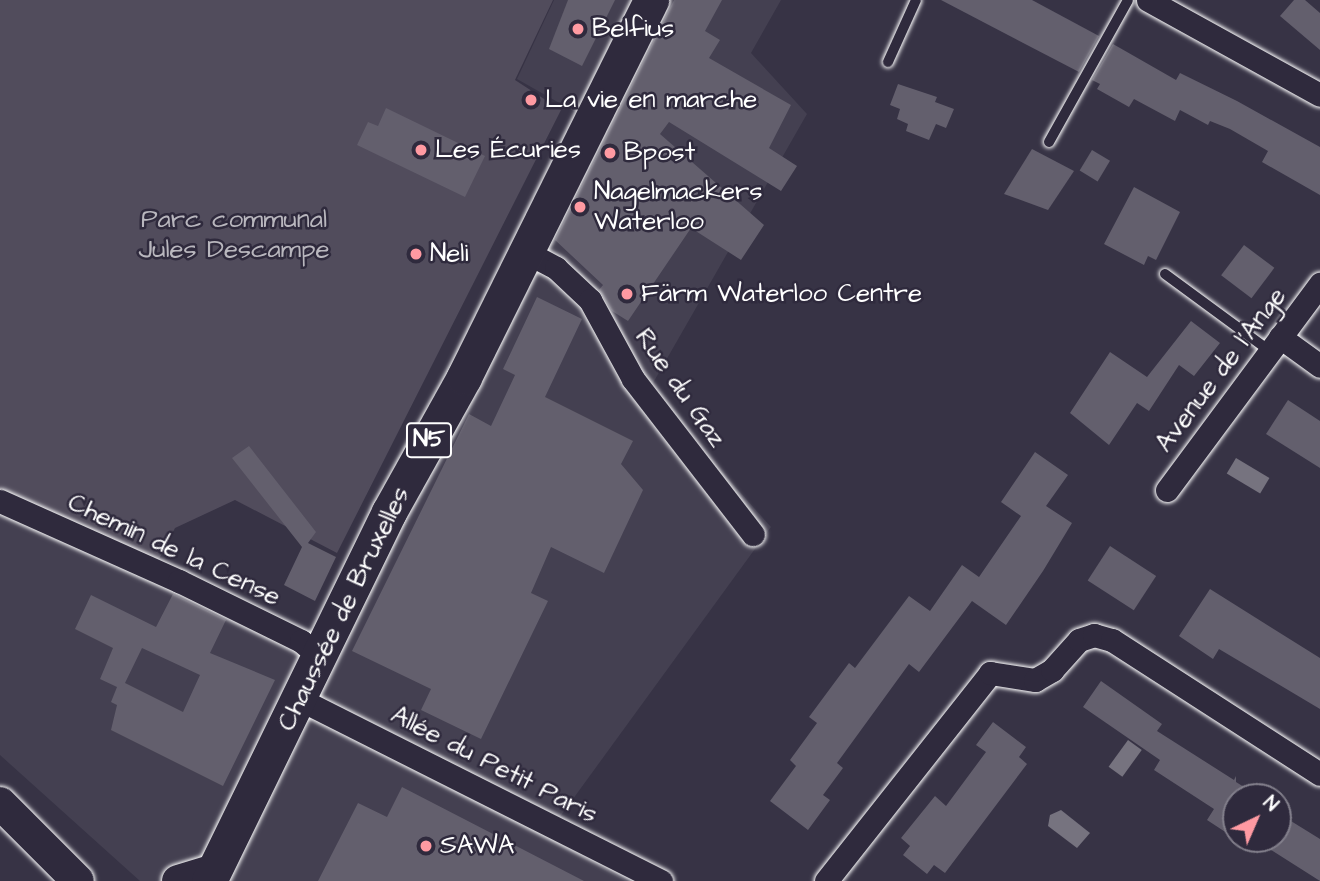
<!DOCTYPE html>
<meta charset="utf-8">
<style>
body{margin:0}
#map{position:relative;width:1320px;height:881px;overflow:hidden;background:#373345;font-family:"Architects Daughter",sans-serif}
div>[style]{position:absolute}
[style*='--x']{left:calc(var(--x)*1px);top:calc(var(--y)*1px);width:calc(var(--w)*1px);rotate:calc(var(--a)*1deg)}
.built>*{inset:0;background:#444051}
.green>*{inset:0;background:#514c5c}
.water>*{inset:0;background:#76737f;transform-origin:0 0}
.building>*{inset:0;background:#635f6d;transform-origin:0 0}
.roads{filter:drop-shadow(0 0 2px #fff) drop-shadow(0 0 2px #fff)}
.service>*{height:10px;margin:-5px;padding:0 5px;transform-origin:5px;border-radius:5px;background:#2f2a3d}
.minor>*{height:23px;margin:-11.5px;padding:0 11.5px;transform-origin:11.5px;border-radius:11.5px;background:#2f2a3d}
.secondary>*{height:32px;margin:-16px;padding:0 16px;transform-origin:16px;border-radius:16px;background:#2f2a3d}
.primary>*{height:35px;margin:-17.5px;padding:0 17.5px;transform-origin:17.5px;border-radius:17.5px;background:#2f2a3d}
.dots>*{width:19px;height:19px;translate:-50% -50%;box-sizing:border-box;border:4px solid #2f2a3d;border-radius:50%}
span{translate:-50% -50%;white-space:nowrap;text-align:center;line-height:1.15;-webkit-text-stroke:5px #2f2a3d;paint-order:stroke}
.shield-label span{padding:2px 5px;background:#2f2a3d;border:2px solid;border-radius:5px;-webkit-text-stroke-width:0}
.shield-label{font-size:24px;color:#fff;font-weight:700}
.poi-label{font-size:26px;color:#fff}
.left{translate:0 -50%;text-align:left}
.park-label{font-size:26px;color:#b9b7be}
.street-label{font-size:26px;color:#fff}
.north{position:absolute;left:1222px;top:783px;width:70px;height:70px;box-sizing:border-box;background:#2f2a3d;border:2px solid #827f8b;border-radius:50%;rotate:44deg;font-size:19px;font-weight:700;line-height:28px;text-align:center;color:#fff}
.north::after{content:'';display:block;margin:auto;width:24px;height:32px;background:#ff9aa2;clip-path:polygon(50% 0,100% 100%,50% 72%,0 100%)}
</style>
<div id="map">
<div class="built">
<i style="clip-path:polygon(554px 0,781px 0,751px 53px,807px 114px,649px 390px,771px 527px,546px 836px,627px 881px,140px 881px,0 755px,0 491px,338px 656px,600px 126px,517px 79px)"></i>
</div>
<div class="green">
<i style="clip-path:polygon(0 0,553px 0,515px 80px,561px 110px,337px 553px,235px 500px,175px 528px,158px 561px,0 493px)"></i>
</div>
<div class="water">
<i style="left:1236px;top:458px;width:39px;height:18px;rotate:31deg"></i>
<i style="left:1128px;top:740px;width:17px;height:33px;rotate:36deg"></i>
<i style="clip-path:polygon(1061px 810px,1090px 833px,1077px 848px,1048px 826px,1050px 815px)"></i>
</div>
<div class="building">
<i style="clip-path:polygon(568px 0,615px 0,582px 66px,549px 49px)"></i>
<i style="clip-path:polygon(674px 0,722px 0,705px 31px,720px 40px,709px 58px,791px 105px,769px 148px,797px 166px,781px 191px,669px 122px,660px 134px,764px 225px,741px 260px,691px 228px,628px 321px,612px 311px,599px 290px,603px 285px,555px 240px)"></i>
<i style="clip-path:polygon(941px 0,1032px 0,1099px 36px,1079px 72px)"></i>
<i style="clip-path:polygon(1294px 0,1305px 0,1320px 13px,1320px 50px,1280px 16px)"></i>
<i style="clip-path:polygon(1113px 44px,1176px 80px,1180px 73px,1237px 101px,1320px 147px,1320px 195px,1262px 162px,1268px 151px,1230px 129px,1210px 121px,1208px 125px,1180px 110px,1175px 121px,1134px 99px,1129px 107px,1097px 89px,1100px 84px,1092px 80px)"></i>
<i style="clip-path:polygon(898px 84px,937px 97px,935px 102px,954px 109px,946px 128px,936px 124px,929px 140px,906px 131px,908px 124px,897px 119px,900px 109px,890px 105px)"></i>
<i style="clip-path:polygon(386px 108px,485px 156px,465px 197px,357px 145px,368px 122px,378px 126px)"></i>
<i style="clip-path:polygon(1032px 149px,1074px 171px,1048px 210px,1004px 194px)"></i>
<i style="left:1092px;top:150px;width:21px;height:24px;rotate:31deg"></i>
<i style="clip-path:polygon(1134px 187px,1180px 212px,1156px 260px,1148px 256px,1144px 265px,1104px 244px)"></i>
<i style="left:1244px;top:245px;width:38px;height:38px;rotate:37deg"></i>
<i style="clip-path:polygon(537px 297px,582px 319px,545px 397px,633px 441px,621px 464px,643px 490px,604px 573px,551px 547px,531px 593px,548px 601px,481px 739px,421px 710px,431px 689px,352px 651px,469px 414px,491px 426px,515px 375px,503px 369px)"></i>
<i style="clip-path:polygon(1191px 321px,1220px 343px,1194px 376px,1179px 365px,1149px 411px,1137px 403px,1109px 445px,1070px 413px,1110px 352px,1147px 377px)"></i>
<i style="clip-path:polygon(1288px 400px,1320px 421px,1320px 468px,1266px 434px)"></i>
<i style="clip-path:polygon(249px 446px,316px 532px,308px 543px,336px 557px,315px 601px,284px 585px,302px 547px,232px 458px)"></i>
<i style="clip-path:polygon(1035px 452px,1068px 475px,1046px 506px,1072px 523px,1043px 571px,1006px 625px,972px 601px,919px 672px,909px 664px,837px 763px,843px 768px,823px 795px,830px 800px,808px 830px,770px 801px,796px 766px,790px 760px,817px 723px,809px 717px,849px 663px,855px 668px,909px 596px,930px 611px,962px 565px,979px 577px,1021px 516px,1001px 502px)"></i>
<i style="left:1110px;top:546px;width:55px;height:41px;rotate:33deg"></i>
<i style="clip-path:polygon(1210px 589px,1320px 658px,1320px 709px,1219px 649px,1213px 659px,1179px 636px)"></i>
<i style="clip-path:polygon(evenodd,173px 594px,226px 620px,210px 653px,275px 680px,223px 786px,111px 730px,117px 705px,111px 702px,117px 687px,100px 679px,113px 648px,75px 629px,91px 595px,156px 627px,173px 594px,142px 648px,200px 675px,183px 712px,125px 683px,142px 648px)"></i>
<i style="clip-path:polygon(1101px 681px,1162px 724px,1157px 731px,1234px 780px,1236px 776px,1236px 782px,1260px 797px,1236px 797px,1236px 839px,1207px 820px,1214px 809px,1154px 770px,1160px 760px,1083px 707px)"></i>
<i style="clip-path:polygon(993px 722px,1026px 747px,1019px 757px,1027px 764px,945px 873px,934px 865px,927px 874px,903px 855px,910px 846px,901px 838px,935px 796px,946px 806px,986px 752px,976px 745px)"></i>
<i style="clip-path:polygon(402px 787px,584px 881px,318px 881px,358px 803px,387px 817px)"></i>
<i style="clip-path:polygon(1278px 813px,1320px 839px,1320px 881px,1254px 839px,1278px 839px)"></i>
</div>
<div class="roads">
<div class="service">
<i style="--x:888;--y:62;--w:68;--a:-65.7"></i>
<i style="--x:1049;--y:142;--w:162;--a:-60.9"></i>
<i style="--x:1165;--y:274;--w:130;--a:36.3"></i>
</div>
<div class="minor">
<i style="--x:1148;--y:0;--w:196;--a:28.9"></i>
<i style="--x:526;--y:252;--w:34;--a:28"></i>
<i style="--x:556;--y:268;--w:47;--a:43.3"></i>
<i style="--x:590;--y:300;--w:90;--a:61.4"></i>
<i style="--x:633;--y:379;--w:196;--a:52.3"></i>
<i style="--x:1280;--y:337;--w:49;--a:35.9"></i>
<i style="--x:1167;--y:490;--w:257;--a:-53.4"></i>
<i style="--x:0;--y:501;--w:196;--a:24.1"></i>
<i style="--x:179;--y:581;--w:136;--a:26.2"></i>
<i style="--x:301;--y:641;--w:23;--a:40"></i>
<i style="--x:301;--y:700;--w:403;--a:26.7"></i>
<i style="--x:826;--y:881;--w:265;--a:-51.7"></i>
<i style="--x:990;--y:673;--w:46;--a:8.8"></i>
<i style="--x:1035;--y:680;--w:20;--a:-30"></i>
<i style="--x:1052;--y:670;--w:40;--a:-48"></i>
<i style="--x:1079;--y:640;--w:16;--a:-18"></i>
<i style="--x:1094;--y:635;--w:19;--a:16"></i>
<i style="--x:1112;--y:640;--w:247;--a:32.8"></i>
</div>
<div class="secondary">
<i style="--x:0;--y:803;--w:110;--a:45"></i>
<i style="--x:178;--y:881;--w:37;--a:-17"></i>
</div>
<div class="primary">
<i style="--x:209;--y:881;--w:411;--a:-64"></i>
<i style="--x:389;--y:512;--w:154;--a:-60.9"></i>
<i style="--x:464;--y:377;--w:421;--a:-63.6"></i>
</div>
</div>
<div class="dots">
<i style="left:578px;top:29px;background:#ff9aa2"></i>
<i style="left:531px;top:100px;background:#ff9aa2"></i>
<i style="left:421px;top:150px;background:#ff9aa2"></i>
<i style="left:610px;top:153px;background:#ff9aa2"></i>
<i style="left:580px;top:207px;background:#ff9aa2"></i>
<i style="left:416px;top:254px;background:#ff9aa2"></i>
<i style="left:627px;top:294px;background:#ff9aa2"></i>
<i style="left:426px;top:846px;background:#ff9aa2"></i>
</div>
<div class="shield-label">
<span style="left:429px;top:440px">N5</span>
</div>
<div class="poi-label">
<span class="left" style="left:592px;top:29px">Belfius</span>
<span class="left" style="left:545px;top:100px">La vie en marche</span>
<span class="left" style="left:435px;top:150px">Les Écuries</span>
<span class="left" style="left:624px;top:153px">Bpost</span>
<span class="left" style="left:594px;top:207px">Nagelmackers<br>Waterloo</span>
<span class="left" style="left:430px;top:254px">Neli</span>
<span class="left" style="left:641px;top:294px">Färm Waterloo Centre</span>
<span class="left" style="left:440px;top:846px">SAWA</span>
</div>
<div class="park-label">
<span style="left:234px;top:235px">Parc communal<br>Jules Descampe</span>
</div>
<div class="street-label">
<span style="left:1221px;top:370px;rotate:-53deg">Avenue de l'Ange</span>
<span style="left:680px;top:388px;rotate:55deg">Rue du Gaz</span>
<span style="left:174px;top:550px;rotate:25deg">Chemin de la Cense</span>
<span style="left:344px;top:609px;rotate:-64deg">Chaussée de Bruxelles</span>
<span style="left:494px;top:765px;rotate:27deg">Allée du Petit Paris</span>
</div>
<div class="north">N</div>
</div>
